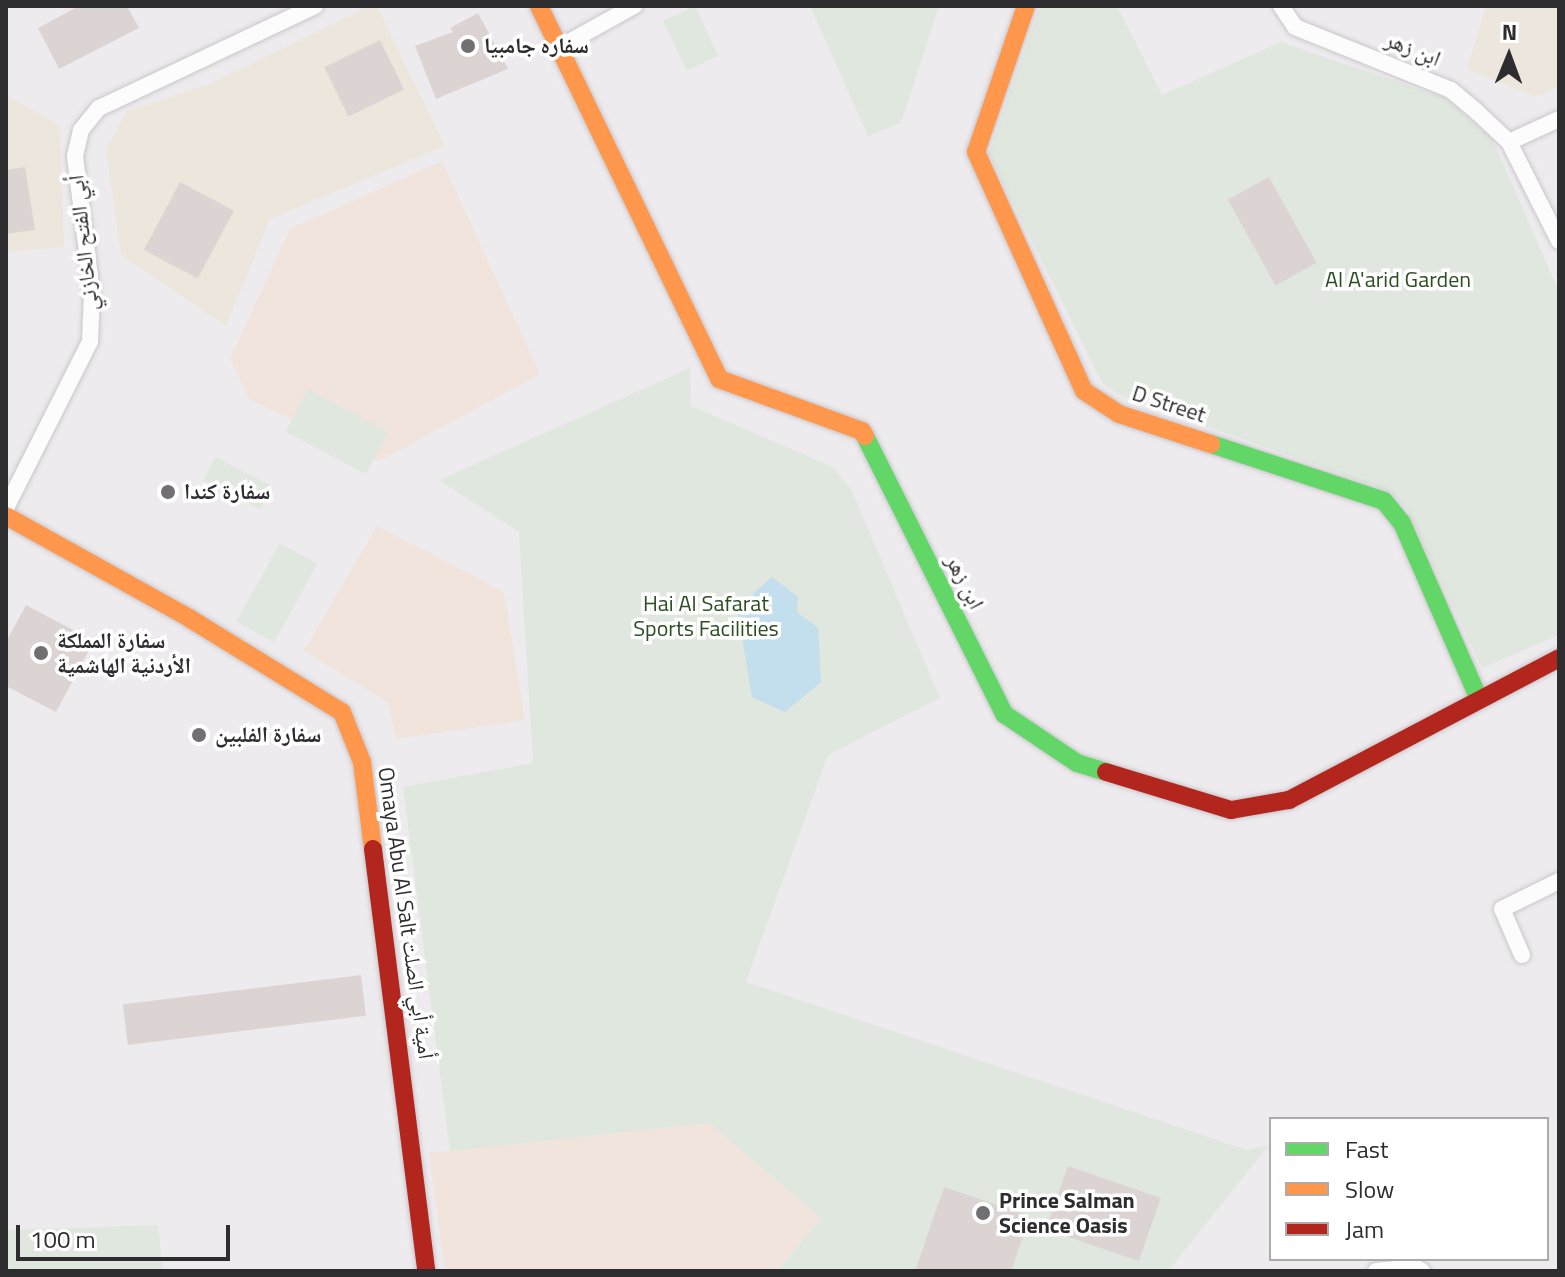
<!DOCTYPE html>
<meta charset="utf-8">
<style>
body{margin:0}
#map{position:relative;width:1565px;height:1277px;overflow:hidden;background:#eeebef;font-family:"Titillium Web","Noto Naskh Arabic",sans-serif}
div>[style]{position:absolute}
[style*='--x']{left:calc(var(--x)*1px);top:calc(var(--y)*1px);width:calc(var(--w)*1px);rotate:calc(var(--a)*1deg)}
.commercial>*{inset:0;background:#ece6dc}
.education>*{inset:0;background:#f0e4dd}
.green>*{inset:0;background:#e0e7de;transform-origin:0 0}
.water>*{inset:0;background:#c3deec}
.building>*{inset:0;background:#dcd4d2;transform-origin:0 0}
.roads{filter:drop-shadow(0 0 2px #c9c7ca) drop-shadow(0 0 2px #c9c7ca)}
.street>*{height:16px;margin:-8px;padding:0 8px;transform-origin:8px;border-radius:8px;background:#fcfcfd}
.fast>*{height:18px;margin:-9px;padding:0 9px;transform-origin:9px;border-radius:9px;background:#63d668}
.slow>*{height:18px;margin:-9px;padding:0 9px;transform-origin:9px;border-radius:9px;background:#ff974d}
.jam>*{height:18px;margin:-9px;padding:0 9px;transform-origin:9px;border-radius:9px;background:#b3261e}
.dots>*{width:22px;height:22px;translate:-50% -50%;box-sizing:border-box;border:4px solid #fff;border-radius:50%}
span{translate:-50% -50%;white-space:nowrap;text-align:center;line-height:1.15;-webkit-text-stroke:7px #fff;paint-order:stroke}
.poi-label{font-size:22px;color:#2d2c2e;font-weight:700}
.left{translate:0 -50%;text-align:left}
.street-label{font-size:22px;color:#2d2c2e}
.park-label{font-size:22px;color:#2d4d22}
.frame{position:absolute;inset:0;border:8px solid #2d2c2e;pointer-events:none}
.legend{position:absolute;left:1269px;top:1117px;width:280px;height:144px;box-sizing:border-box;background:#fff;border:2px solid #ababab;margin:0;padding:10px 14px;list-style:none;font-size:24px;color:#2d2c2e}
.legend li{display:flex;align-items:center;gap:16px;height:40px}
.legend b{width:40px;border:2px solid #ababab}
.north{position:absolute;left:1469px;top:16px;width:80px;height:80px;-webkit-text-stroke:6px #fff;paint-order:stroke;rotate:1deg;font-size:22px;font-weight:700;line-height:32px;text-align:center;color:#2d2c2e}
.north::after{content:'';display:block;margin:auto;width:28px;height:36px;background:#2d2c2e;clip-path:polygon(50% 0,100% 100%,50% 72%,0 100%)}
.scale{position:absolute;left:16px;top:1225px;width:214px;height:36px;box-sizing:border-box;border:4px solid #2d2c2e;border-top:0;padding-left:10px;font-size:24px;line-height:28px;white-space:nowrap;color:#2d2c2e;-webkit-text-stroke:6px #fff;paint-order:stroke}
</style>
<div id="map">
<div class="commercial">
<i style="clip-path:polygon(369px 6px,377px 6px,445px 146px,270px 219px,226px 326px,121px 255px,106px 150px,127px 111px,208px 85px)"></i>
<i style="clip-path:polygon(1486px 6px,1559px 6px,1559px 87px,1537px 97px,1467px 69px)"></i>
<i style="clip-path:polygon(6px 95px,60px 126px,64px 247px,6px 252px)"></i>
</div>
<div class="education">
<i style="clip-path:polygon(442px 161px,540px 374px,379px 461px,249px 399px,230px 359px,290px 229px)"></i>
<i style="clip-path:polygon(377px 526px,504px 592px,525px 720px,396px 739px,388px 702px,304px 651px)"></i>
<i style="clip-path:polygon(709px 1123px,821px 1218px,777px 1271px,445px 1271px,429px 1153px)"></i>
</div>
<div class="green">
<i style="left:695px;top:6px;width:55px;height:35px;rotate:65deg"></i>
<i style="clip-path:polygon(810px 6px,939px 6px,901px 123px,868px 136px)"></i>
<i style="clip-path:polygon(1040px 6px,1117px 6px,1162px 95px,1281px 42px,1445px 98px,1492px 138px,1559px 292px,1559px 635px,1482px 668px,1407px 509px,1397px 498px,1383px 489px,1119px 395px,1102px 383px,989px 154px)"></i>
<i style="clip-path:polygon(690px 368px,691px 406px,833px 467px,851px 489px,940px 698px,828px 755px,746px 982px,1247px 1150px,1269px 1145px,1168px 1271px,777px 1271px,821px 1218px,709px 1123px,450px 1151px,403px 787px,533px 763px,519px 532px,439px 480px)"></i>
<i style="left:308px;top:389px;width:91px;height:48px;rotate:28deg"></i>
<i style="left:215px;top:457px;width:64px;height:26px;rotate:27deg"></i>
<i style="left:280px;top:543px;width:43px;height:90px;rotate:29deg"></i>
<i style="clip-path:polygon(158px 1225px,163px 1271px,9px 1271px,6px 1230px)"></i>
</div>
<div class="water">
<i style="clip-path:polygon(772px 577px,798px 597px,797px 612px,818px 628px,821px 682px,785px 712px,752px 697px,737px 608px)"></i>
</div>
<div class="building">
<i style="clip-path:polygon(79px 6px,127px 6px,139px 28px,59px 69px,38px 28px)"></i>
<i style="clip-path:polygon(478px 13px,508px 69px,436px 99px,415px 46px,453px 32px,450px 28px)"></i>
<i style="left:380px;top:40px;width:55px;height:62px;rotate:64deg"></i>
<i style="clip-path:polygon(25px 167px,35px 230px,6px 234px,6px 170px)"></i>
<i style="left:1269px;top:177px;width:98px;height:47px;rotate:61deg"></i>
<i style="left:180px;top:182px;width:61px;height:77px;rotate:28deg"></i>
<i style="clip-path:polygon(26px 605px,94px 641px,56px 712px,6px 686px,6px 642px)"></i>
<i style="left:361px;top:975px;width:41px;height:240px;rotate:83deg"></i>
<i style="left:1068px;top:1166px;width:98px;height:67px;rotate:19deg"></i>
<i style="clip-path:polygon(944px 1187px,1030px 1216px,1011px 1271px,915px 1271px)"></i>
</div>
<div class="roads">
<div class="street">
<i style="--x:1281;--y:6;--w:25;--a:56"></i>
<i style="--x:1295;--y:27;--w:168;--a:22"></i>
<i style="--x:1451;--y:90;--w:35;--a:40"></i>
<i style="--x:1478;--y:113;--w:42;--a:43.1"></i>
<i style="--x:1509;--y:142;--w:111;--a:63.2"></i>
<i style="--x:560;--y:47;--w:85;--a:-29"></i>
<i style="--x:1509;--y:142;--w:55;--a:-24.7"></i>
<i style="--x:6;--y:508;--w:186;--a:-63.2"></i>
<i style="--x:90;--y:342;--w:49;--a:-87.7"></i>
<i style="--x:92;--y:293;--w:138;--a:-97.1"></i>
<i style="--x:75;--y:156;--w:27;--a:-77"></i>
<i style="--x:81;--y:130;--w:28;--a:-51"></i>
<i style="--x:99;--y:108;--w:239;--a:-25.3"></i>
<i style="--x:1522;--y:955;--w:50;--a:-113.5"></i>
<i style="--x:1502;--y:909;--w:64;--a:-26.2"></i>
<i style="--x:1376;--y:1271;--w:39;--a:-6"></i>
<i style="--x:1415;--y:1267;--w:8;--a:30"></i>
</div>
<div class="fast">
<i style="--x:865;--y:436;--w:311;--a:63.4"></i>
<i style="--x:1004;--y:714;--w:88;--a:33.9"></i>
<i style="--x:1077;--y:763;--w:30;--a:17"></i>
<i style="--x:1211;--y:444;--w:182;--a:18.2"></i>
<i style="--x:1384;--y:501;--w:28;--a:51"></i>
<i style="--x:1402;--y:523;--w:192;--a:66.4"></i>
</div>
<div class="slow">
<i style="--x:539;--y:6;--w:414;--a:64.2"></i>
<i style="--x:719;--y:379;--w:152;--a:20"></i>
<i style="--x:862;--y:431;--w:6;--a:59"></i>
<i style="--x:1026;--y:6;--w:154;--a:108.9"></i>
<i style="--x:976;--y:152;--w:262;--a:65.7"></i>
<i style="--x:1084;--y:391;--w:42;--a:33.3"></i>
<i style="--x:1119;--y:414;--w:97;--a:18.1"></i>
<i style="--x:6;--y:516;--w:210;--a:29.1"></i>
<i style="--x:189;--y:618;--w:180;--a:31.6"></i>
<i style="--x:342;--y:712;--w:54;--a:68.2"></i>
<i style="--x:362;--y:762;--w:88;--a:82.8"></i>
</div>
<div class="jam">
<i style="--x:1106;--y:772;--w:131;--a:16.9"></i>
<i style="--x:1231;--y:810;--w:59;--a:-9.8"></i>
<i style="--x:1289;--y:800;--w:305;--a:-27.7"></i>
<i style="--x:373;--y:849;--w:425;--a:82.8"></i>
</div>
</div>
<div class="dots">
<i style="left:468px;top:46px;background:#716f72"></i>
<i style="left:168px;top:492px;background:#716f72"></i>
<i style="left:41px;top:653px;background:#716f72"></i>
<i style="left:199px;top:735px;background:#716f72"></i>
<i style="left:983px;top:1213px;background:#716f72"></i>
</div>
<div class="poi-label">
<span class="left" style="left:484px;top:46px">سفاره جامبيا</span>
<span class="left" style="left:184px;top:492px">سفارة كندا</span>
<span class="left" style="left:57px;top:653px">سفارة المملكة<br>الأردنية الهاشمية</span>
<span class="left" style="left:215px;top:735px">سفارة الفلبين</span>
<span class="left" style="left:999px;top:1213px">Prince Salman<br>Science Oasis</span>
</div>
<div class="street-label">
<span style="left:1413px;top:49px;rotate:22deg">ابن زهر</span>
<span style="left:83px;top:243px;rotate:-96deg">أبي الفتح الخازني</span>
<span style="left:1169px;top:404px;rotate:18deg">D Street</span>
<span style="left:965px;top:582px;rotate:63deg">ابن زهر</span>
<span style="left:406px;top:913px;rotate:82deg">Omaya Abu Al Salt أمية أبي الصلت</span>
</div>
<div class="park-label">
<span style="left:1398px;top:280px">Al A'arid Garden</span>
<span style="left:706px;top:616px">Hai Al Safarat<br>Sports Facilities</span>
</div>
<div class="frame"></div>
<ul class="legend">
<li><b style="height:10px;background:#63d668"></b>Fast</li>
<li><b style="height:10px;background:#ff974d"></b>Slow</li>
<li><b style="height:10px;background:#b3261e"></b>Jam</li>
</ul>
<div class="north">N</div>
<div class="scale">100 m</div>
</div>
